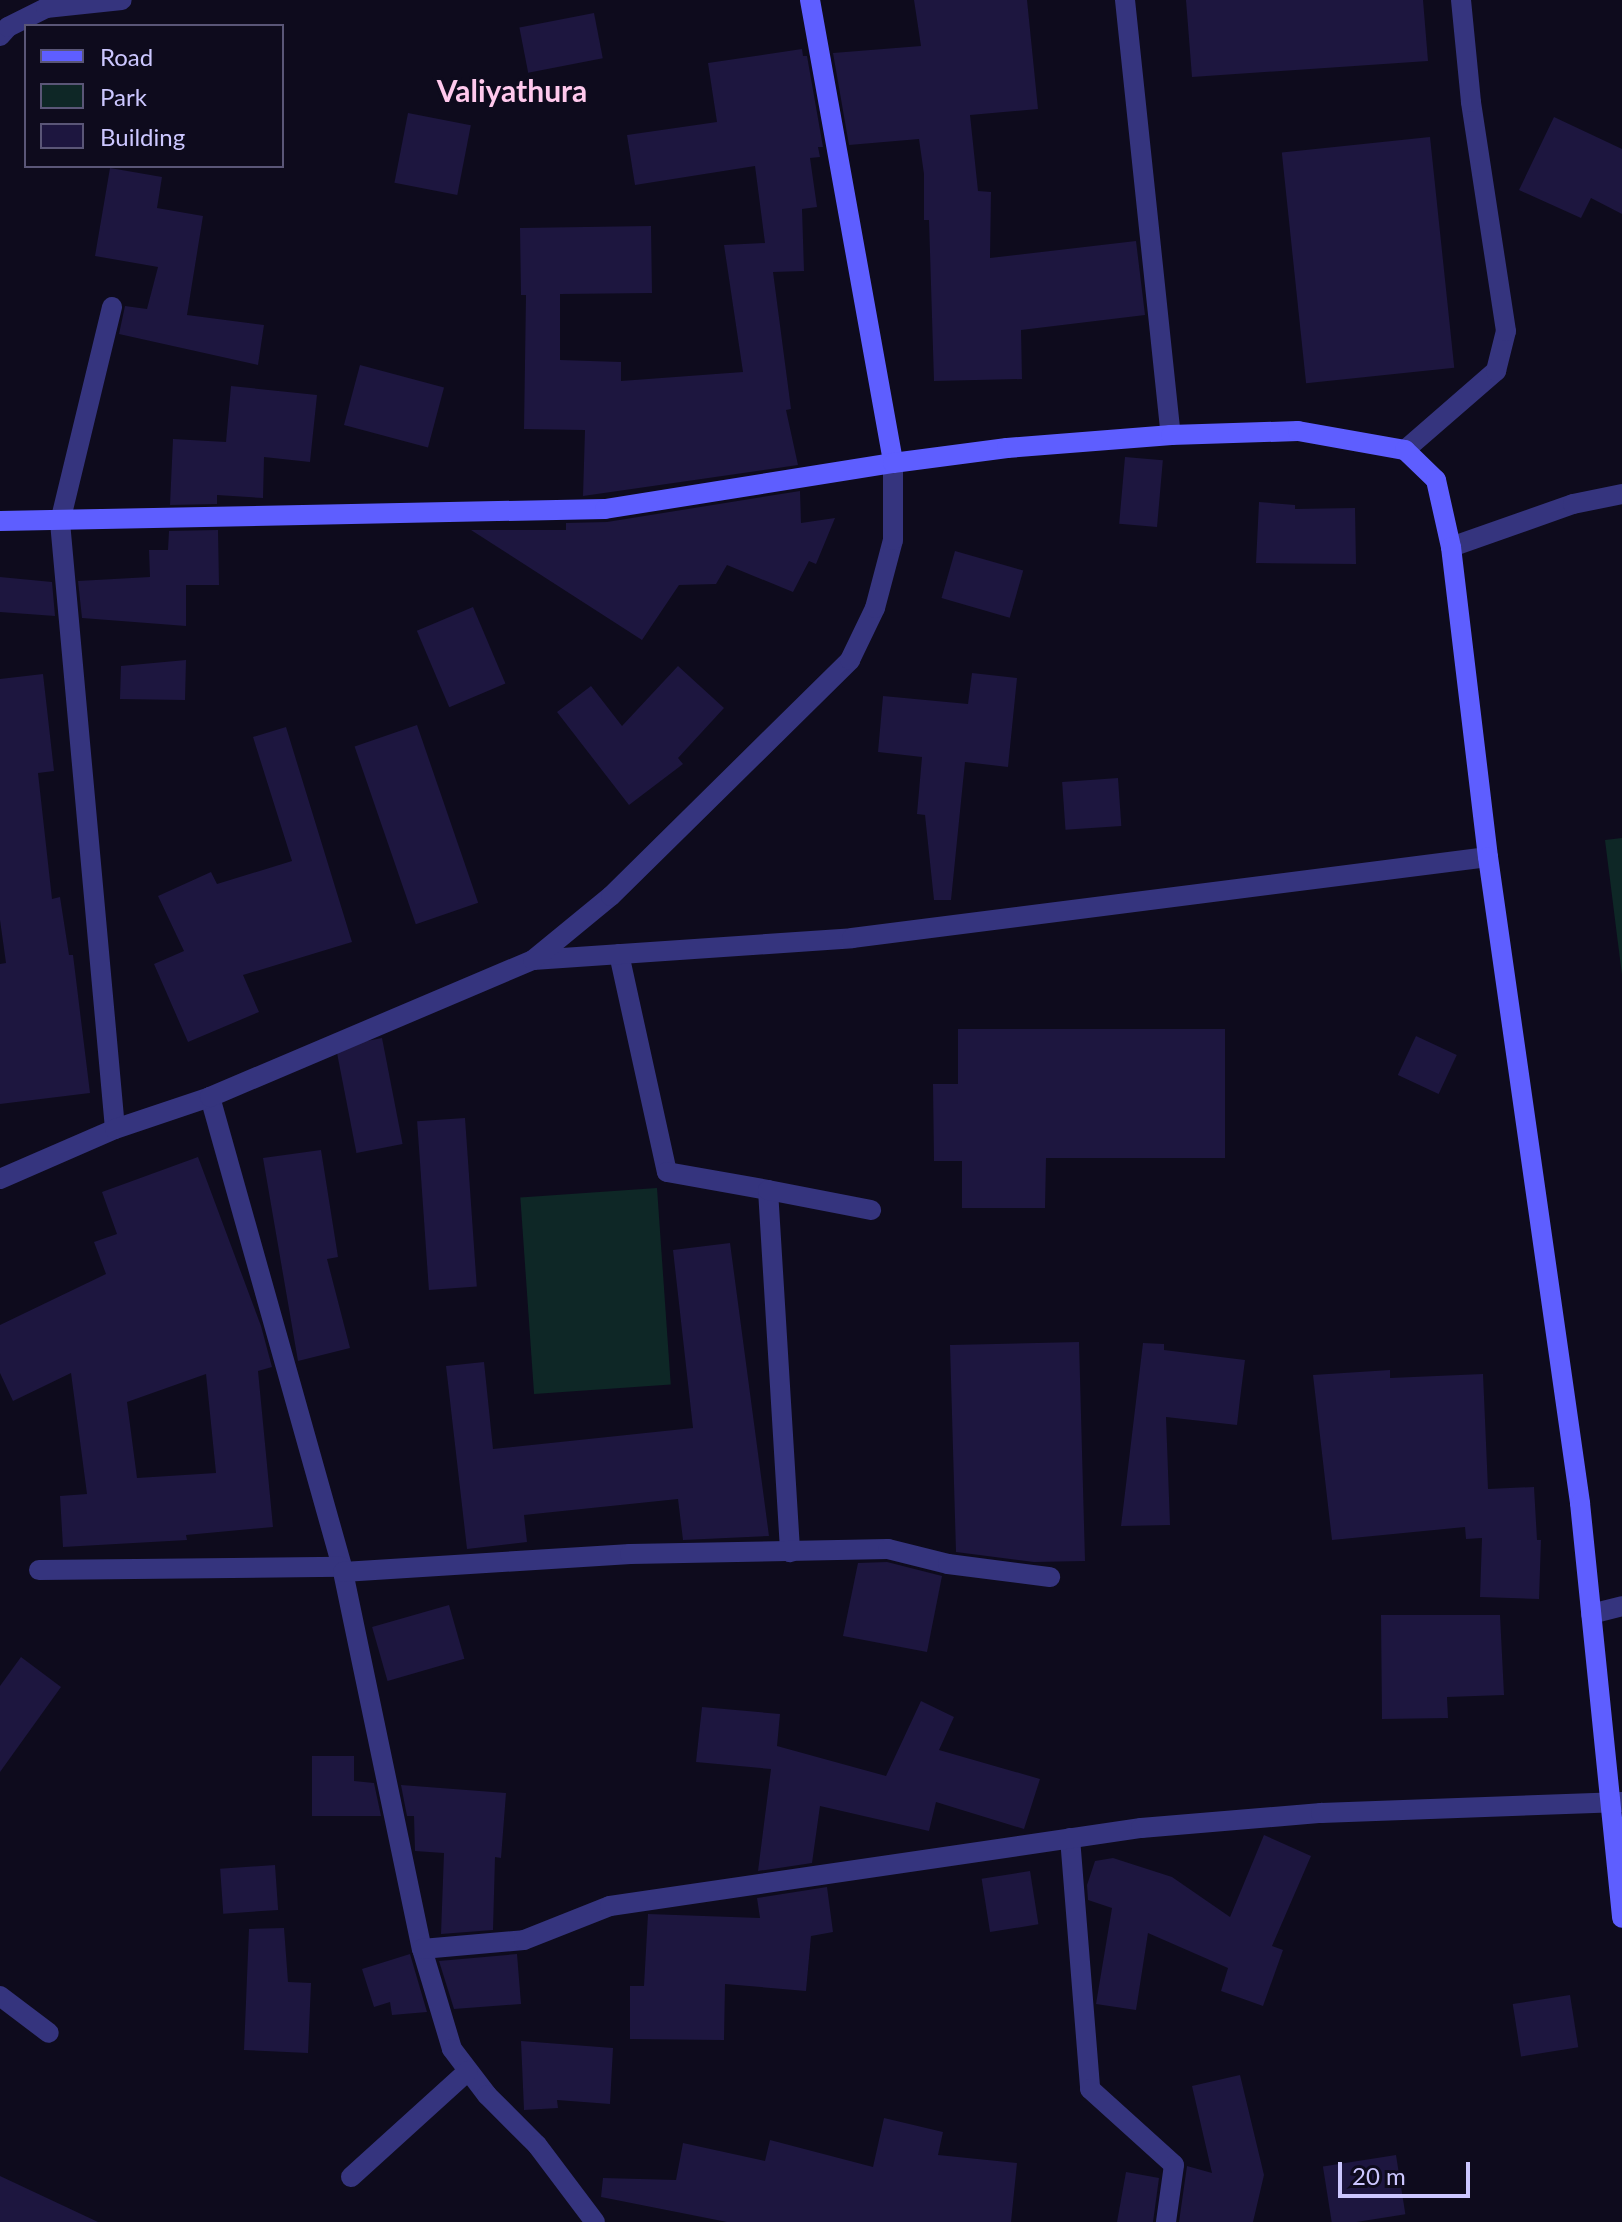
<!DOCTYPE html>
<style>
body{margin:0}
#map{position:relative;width:1622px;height:2222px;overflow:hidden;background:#0e0b1d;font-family:Lato,sans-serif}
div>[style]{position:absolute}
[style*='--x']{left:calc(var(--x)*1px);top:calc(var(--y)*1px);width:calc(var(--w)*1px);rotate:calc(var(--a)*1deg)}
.green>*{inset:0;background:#0e2726;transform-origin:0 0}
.building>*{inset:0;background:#1d163f;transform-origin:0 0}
.lane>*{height:20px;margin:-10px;padding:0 10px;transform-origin:10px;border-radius:10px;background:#35347e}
.street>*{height:20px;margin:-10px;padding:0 10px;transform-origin:10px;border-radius:10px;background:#35347e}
.secondary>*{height:20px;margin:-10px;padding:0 10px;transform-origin:10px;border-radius:10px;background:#5e5eff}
span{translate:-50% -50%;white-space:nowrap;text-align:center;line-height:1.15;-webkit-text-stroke:6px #0e0b1d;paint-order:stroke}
.district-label{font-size:30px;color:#ffc9ed;font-weight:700}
.legend{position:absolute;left:24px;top:24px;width:260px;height:144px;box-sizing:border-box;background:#0e0b1d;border:2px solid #5a5677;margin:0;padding:10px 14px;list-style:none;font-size:24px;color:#ccc7ff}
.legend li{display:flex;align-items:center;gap:16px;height:40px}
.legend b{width:40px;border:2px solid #5a5677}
.scale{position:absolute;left:1338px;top:2162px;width:132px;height:36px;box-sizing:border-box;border:4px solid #ccc7ff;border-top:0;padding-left:10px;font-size:24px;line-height:28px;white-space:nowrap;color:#ccc7ff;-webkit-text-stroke:6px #0e0b1d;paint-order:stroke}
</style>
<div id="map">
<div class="green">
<i style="clip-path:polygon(1622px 838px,1622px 975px,1605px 840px)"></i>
<i style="left:657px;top:1188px;width:197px;height:137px;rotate:86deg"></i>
</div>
<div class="building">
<i style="clip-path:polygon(914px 0,1027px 0,1038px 109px,970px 115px,978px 191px,991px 192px,990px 258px,1136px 241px,1145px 315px,1021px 330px,1022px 379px,934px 381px,929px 220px,924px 220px,924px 174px,919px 139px,849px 145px,833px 53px,921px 46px)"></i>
<i style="clip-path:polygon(1186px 0,1423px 0,1428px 61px,1192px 77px)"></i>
<i style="left:594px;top:13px;width:46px;height:76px;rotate:79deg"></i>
<i style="clip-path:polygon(802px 49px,803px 56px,807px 56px,823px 147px,818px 147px,820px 157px,810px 158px,817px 207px,802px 209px,804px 271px,773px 272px,791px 409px,786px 410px,798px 465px,583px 496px,585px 430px,524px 429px,526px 295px,521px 295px,520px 228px,651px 226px,652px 293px,560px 294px,560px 360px,621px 362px,621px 381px,743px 372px,724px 245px,765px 243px,755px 166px,635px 185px,627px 135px,717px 122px,708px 63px)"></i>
<i style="left:408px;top:113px;width:64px;height:71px;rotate:11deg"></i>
<i style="clip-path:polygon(1554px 117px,1622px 149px,1622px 214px,1591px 198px,1581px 218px,1519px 190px)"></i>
<i style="left:1430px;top:137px;width:232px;height:149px;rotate:84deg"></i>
<i style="clip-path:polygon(110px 168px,162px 177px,157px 208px,203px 216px,187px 315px,264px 325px,258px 365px,119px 334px,125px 306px,147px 309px,158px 267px,95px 256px)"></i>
<i style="left:360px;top:365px;width:87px;height:62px;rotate:15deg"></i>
<i style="clip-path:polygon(231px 386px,317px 395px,310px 462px,264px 457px,263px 498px,217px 495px,217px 504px,170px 505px,173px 439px,226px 442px)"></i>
<i style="left:1125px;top:457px;width:38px;height:67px;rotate:5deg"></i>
<i style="clip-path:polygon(800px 491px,801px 523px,835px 518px,816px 564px,809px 561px,793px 592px,727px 565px,716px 584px,679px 585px,642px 640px,471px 530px,566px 530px,566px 523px,607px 522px)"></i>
<i style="clip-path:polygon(1259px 502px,1295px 505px,1295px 509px,1355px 508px,1356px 564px,1256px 563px)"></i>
<i style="clip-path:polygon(218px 530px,219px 585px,186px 585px,186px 626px,82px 618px,78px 581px,150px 577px,149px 550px,168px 550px,169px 531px)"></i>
<i style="left:955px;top:551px;width:71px;height:49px;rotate:16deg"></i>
<i style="clip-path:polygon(0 577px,52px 582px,55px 616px,0 612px)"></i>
<i style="left:473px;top:607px;width:83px;height:61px;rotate:67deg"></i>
<i style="clip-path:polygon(186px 660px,185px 700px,120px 699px,121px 666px)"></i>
<i style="clip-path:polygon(678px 666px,724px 708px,678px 758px,683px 764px,629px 805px,557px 712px,591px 686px,622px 726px)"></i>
<i style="clip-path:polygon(972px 673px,1017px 678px,1008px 767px,965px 762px,951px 900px,934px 900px,925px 815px,917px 814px,922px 757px,878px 752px,883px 696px,968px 704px)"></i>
<i style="clip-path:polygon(43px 674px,54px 771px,38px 773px,52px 899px,60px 897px,69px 955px,73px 955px,90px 1093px,0 1104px,0 964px,6px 963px,0 920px,0 679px)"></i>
<i style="left:417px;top:725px;width:188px;height:66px;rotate:71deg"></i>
<i style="clip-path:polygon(286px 727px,352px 942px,243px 975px,259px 1012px,188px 1042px,154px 964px,184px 951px,158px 896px,211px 872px,217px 884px,292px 861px,253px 737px)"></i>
<i style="left:1118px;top:778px;width:48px;height:56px;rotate:86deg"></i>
<i style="clip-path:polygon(958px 1029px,1225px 1029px,1225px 1158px,1046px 1158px,1045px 1208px,962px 1208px,962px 1161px,934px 1161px,933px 1084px,958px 1084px)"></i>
<i style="left:1416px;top:1036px;width:45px;height:43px;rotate:25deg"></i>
<i style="left:382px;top:1038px;width:108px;height:47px;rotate:79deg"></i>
<i style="left:465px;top:1118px;width:169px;height:48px;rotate:86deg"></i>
<i style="clip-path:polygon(321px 1150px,338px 1257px,327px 1259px,350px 1348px,298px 1361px,263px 1158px)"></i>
<i style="clip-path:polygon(evenodd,198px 1157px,261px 1326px,272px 1367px,258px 1371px,273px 1527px,186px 1535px,187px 1540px,63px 1547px,60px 1496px,87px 1494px,71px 1373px,13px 1401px,0 1373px,0 1325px,106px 1274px,94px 1242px,117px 1234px,102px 1192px,198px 1157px,206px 1374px,216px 1473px,137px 1478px,127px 1402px,206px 1374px)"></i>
<i style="clip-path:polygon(730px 1243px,769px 1536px,683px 1540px,678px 1499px,524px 1515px,527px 1542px,467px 1549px,446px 1366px,484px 1362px,493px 1449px,693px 1428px,673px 1250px)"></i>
<i style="clip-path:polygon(1079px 1342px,1085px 1561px,1034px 1562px,956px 1552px,950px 1345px)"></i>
<i style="clip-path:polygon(1143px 1343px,1164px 1344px,1164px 1350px,1245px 1360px,1240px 1399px,1237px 1425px,1166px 1417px,1170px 1525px,1121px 1526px)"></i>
<i style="clip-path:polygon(1390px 1370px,1390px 1378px,1483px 1374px,1488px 1489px,1534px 1487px,1537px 1540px,1541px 1540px,1539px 1599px,1480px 1597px,1482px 1538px,1466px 1539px,1465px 1527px,1332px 1540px,1313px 1375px)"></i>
<i style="clip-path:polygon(887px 1562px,942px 1576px,927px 1652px,843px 1636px,858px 1563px)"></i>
<i style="left:449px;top:1605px;width:56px;height:80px;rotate:74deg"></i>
<i style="clip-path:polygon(1381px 1615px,1500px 1615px,1504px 1695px,1447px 1697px,1448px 1718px,1382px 1719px)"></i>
<i style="clip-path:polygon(21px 1657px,61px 1687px,0 1772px,0 1686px)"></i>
<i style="clip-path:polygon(921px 1701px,954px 1717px,939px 1750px,1040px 1779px,1024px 1829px,936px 1802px,929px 1831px,820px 1806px,812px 1863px,758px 1871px,771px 1769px,696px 1762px,702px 1707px,780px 1714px,777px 1746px,886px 1776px)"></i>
<i style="clip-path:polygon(312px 1756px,354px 1756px,354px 1781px,374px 1783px,381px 1816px,312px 1816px)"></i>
<i style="clip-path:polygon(401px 1785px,506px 1793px,501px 1858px,495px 1857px,493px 1930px,441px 1934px,444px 1853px,415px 1851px,414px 1816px,407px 1816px)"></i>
<i style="clip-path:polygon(1264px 1835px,1311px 1856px,1272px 1946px,1283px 1950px,1263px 2006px,1221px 1991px,1228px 1968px,1148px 1933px,1136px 2010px,1096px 2004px,1112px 1908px,1088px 1900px,1087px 1885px,1095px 1861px,1113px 1858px,1172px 1877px,1230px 1917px)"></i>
<i style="left:275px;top:1865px;width:45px;height:55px;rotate:86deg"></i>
<i style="left:1030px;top:1871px;width:54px;height:49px;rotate:81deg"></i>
<i style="clip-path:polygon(827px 1887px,833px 1932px,811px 1936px,806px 1991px,725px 1984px,724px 2040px,630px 2039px,630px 1986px,644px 1986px,648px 1914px,760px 1918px,757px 1898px)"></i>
<i style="clip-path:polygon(284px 1928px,288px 1982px,311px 1983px,308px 2053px,244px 2050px,249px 1929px)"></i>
<i style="clip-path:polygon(410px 1954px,427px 2012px,392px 2015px,390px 2002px,374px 2007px,362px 1969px)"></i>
<i style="clip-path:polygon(517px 1954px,521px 2004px,454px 2009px,439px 1961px)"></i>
<i style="left:1570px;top:1995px;width:53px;height:58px;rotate:81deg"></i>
<i style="clip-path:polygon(521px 2041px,613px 2048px,610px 2104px,557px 2100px,558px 2108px,524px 2110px)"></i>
<i style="clip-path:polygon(1240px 2075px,1264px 2175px,1253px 2222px,1179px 2222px,1187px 2166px,1212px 2173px,1192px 2086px)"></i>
<i style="clip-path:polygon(884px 2118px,943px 2132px,938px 2155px,1017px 2163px,1011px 2222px,727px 2222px,601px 2197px,603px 2178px,676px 2180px,683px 2143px,765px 2161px,770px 2140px,873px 2167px)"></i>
<i style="left:1396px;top:2155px;width:60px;height:74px;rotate:81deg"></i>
<i style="clip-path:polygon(1126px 2172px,1159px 2178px,1153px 2222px,1117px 2222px)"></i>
<i style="clip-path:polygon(0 2176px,98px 2222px,0 2222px)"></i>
</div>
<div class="lane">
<i style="--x:1125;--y:0;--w:437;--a:84"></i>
<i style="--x:1405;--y:450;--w:121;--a:-41"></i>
<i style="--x:1496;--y:371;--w:41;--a:-76"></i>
<i style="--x:1506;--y:331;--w:232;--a:-98.7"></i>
<i style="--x:1471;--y:102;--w:102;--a:-95.6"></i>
</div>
<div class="street">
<i style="--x:0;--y:36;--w:12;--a:-48"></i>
<i style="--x:8;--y:27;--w:42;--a:-26.6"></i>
<i style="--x:46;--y:8;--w:76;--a:-6"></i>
<i style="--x:112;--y:307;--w:221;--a:103.6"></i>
<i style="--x:60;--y:522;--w:609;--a:84.82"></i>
<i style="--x:1451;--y:547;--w:129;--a:-19.4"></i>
<i style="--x:1573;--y:504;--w:50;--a:-11.5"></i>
<i style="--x:619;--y:954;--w:223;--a:77.6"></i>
<i style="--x:667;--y:1172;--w:103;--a:10.1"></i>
<i style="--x:768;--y:1190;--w:363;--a:86.5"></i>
<i style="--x:533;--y:960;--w:320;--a:-3.9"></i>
<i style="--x:852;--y:938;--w:641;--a:-7.26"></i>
<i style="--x:210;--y:1097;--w:488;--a:74.3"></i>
<i style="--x:342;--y:1567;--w:390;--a:78.2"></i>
<i style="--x:422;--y:1949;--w:104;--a:73.3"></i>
<i style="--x:452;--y:2049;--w:58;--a:52.7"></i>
<i style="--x:487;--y:2095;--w:71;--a:45"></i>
<i style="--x:537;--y:2145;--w:96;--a:53"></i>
<i style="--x:0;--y:1179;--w:125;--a:-23.5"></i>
<i style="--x:115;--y:1129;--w:100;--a:-18.6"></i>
<i style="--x:210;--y:1097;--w:351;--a:-23"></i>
<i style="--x:533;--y:960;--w:101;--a:-39.4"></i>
<i style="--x:611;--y:896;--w:336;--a:-44.6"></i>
<i style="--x:850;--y:660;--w:58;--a:-64.3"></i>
<i style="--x:875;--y:608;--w:70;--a:-75.2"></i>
<i style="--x:893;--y:540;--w:77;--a:-90"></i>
<i style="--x:768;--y:1190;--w:105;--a:11"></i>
<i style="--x:39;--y:1570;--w:303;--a:-0.6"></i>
<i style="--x:343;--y:1572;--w:288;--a:-3.6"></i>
<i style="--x:630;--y:1554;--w:258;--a:-1.1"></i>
<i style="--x:888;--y:1549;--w:62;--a:14"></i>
<i style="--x:948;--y:1564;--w:103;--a:7.3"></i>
<i style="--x:1591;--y:1614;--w:32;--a:-14"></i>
<i style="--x:1070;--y:1838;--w:252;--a:85.4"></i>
<i style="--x:1090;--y:2089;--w:113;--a:42.1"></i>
<i style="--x:1174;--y:2165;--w:58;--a:98"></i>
<i style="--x:422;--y:1949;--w:102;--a:-5"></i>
<i style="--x:524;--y:1940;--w:92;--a:-21.6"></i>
<i style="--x:610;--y:1906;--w:537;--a:-8.36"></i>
<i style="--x:1141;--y:1828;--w:181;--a:-4.8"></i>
<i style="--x:1321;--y:1813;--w:301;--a:-2.1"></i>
<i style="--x:0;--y:1996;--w:61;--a:37.1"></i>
<i style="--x:351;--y:2177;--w:158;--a:-42.2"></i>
</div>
<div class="secondary">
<i style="--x:810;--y:0;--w:470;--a:79.8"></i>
<i style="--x:0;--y:521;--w:605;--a:-1.14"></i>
<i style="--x:605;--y:509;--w:292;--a:-9.1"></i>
<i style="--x:893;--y:463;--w:115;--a:-7.5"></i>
<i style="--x:1007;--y:448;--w:165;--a:-4.5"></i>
<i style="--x:1171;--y:435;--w:127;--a:-1.8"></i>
<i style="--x:1298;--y:431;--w:109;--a:10.1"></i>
<i style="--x:1405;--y:450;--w:43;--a:44.1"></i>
<i style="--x:1436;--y:480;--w:69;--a:77.4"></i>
<i style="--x:1451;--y:547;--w:312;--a:83.2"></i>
<i style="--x:1488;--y:857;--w:653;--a:81.89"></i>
<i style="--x:1580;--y:1503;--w:417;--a:84.2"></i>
</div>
<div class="district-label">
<span style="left:512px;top:90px">Valiyathura</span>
</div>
<ul class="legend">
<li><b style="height:10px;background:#5e5eff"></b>Road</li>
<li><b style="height:22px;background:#0e2726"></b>Park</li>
<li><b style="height:22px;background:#1d163f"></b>Building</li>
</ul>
<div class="scale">20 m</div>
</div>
